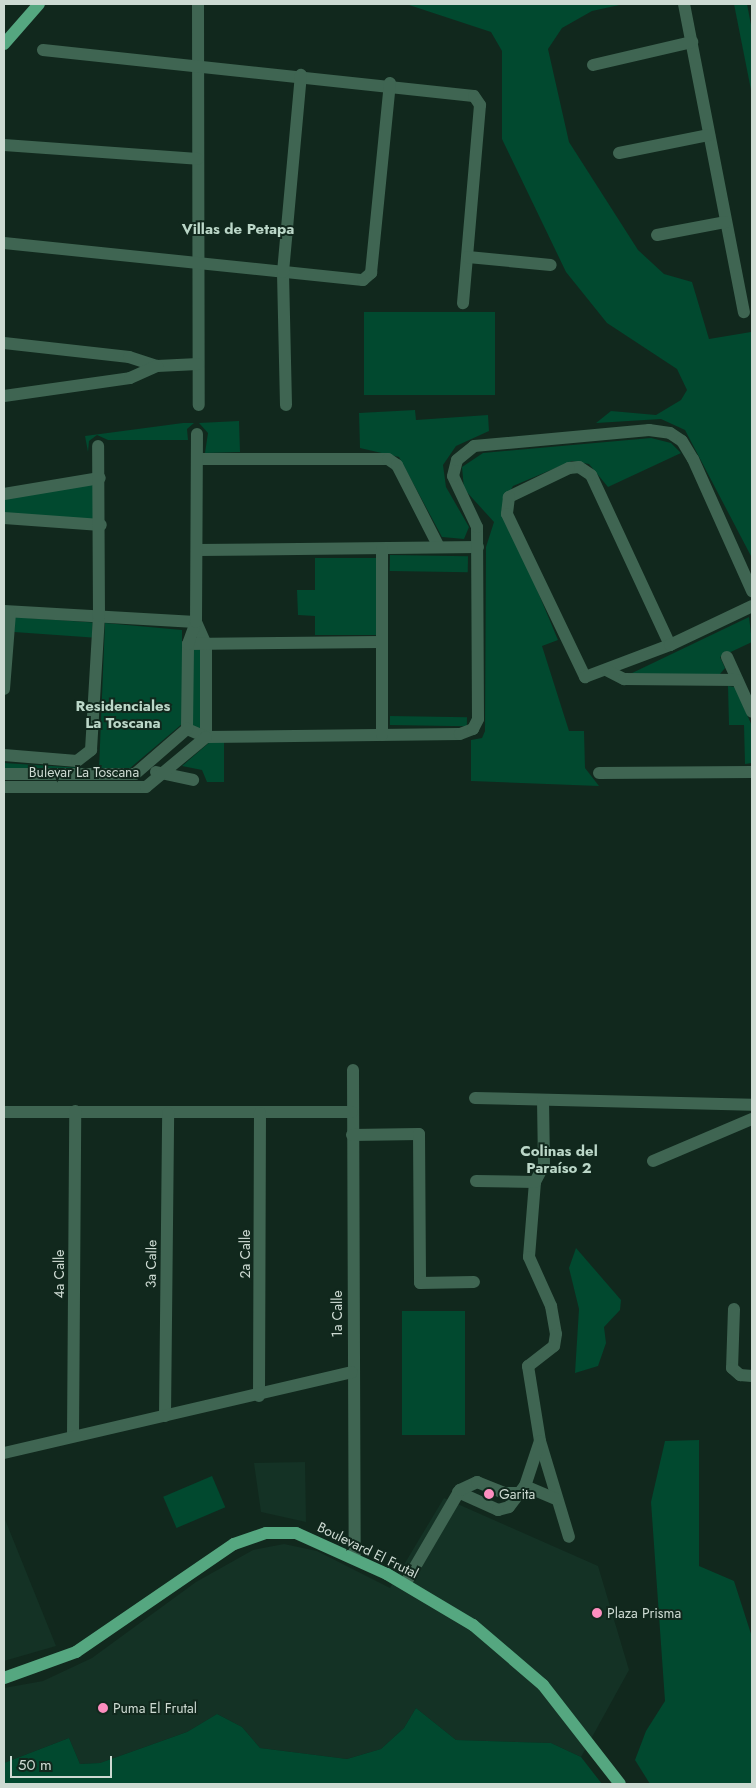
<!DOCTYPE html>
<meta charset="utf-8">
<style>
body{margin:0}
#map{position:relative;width:756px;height:1788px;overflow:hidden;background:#11281d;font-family:Jost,sans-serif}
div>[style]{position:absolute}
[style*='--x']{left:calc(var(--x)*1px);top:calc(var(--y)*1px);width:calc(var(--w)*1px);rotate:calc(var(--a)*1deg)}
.built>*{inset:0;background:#143225}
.green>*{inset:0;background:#01492f;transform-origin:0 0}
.minor>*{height:12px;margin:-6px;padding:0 6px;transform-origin:6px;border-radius:6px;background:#3f6552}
.major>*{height:12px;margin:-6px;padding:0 6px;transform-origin:6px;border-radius:6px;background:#55a780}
.dots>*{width:14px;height:14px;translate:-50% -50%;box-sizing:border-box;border:2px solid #11281d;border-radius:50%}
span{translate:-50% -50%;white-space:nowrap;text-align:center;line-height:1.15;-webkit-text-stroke:4px #11281d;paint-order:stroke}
.street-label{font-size:14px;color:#cddad2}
.poi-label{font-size:14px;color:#cddad2}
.left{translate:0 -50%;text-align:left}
.neighbourhood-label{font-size:15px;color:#bbd7c8;font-weight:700}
.frame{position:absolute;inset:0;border:5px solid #cddad2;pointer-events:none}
.scale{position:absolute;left:10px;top:1756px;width:102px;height:22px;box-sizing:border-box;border:2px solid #cddad2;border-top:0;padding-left:6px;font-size:15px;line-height:18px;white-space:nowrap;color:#cddad2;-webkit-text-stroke:4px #11281d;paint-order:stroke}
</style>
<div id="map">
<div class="built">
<i style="clip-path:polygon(305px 1462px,306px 1522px,261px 1512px,254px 1463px)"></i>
<i style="clip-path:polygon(444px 1498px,598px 1566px,629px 1670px,581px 1757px,551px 1743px,456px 1740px,416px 1708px,404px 1728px,381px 1749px,347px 1759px,260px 1748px,242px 1727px,217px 1714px,187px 1732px,100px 1763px,80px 1764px,69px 1738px,4px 1763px,4px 1688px,43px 1681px,92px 1658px,196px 1582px,253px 1550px,284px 1544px,317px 1551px,390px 1588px)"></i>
<i style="clip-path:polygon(4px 1517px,56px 1646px,4px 1661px)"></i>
</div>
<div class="green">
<i style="clip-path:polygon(406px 4px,624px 4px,592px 11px,562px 28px,548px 49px,569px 142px,638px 250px,664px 274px,692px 282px,709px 339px,751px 332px,752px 558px,685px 430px,661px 419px,596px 423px,611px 411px,656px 415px,681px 400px,687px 390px,677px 369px,607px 323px,566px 272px,502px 139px,502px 51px,491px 32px)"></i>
<i style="clip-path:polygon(734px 4px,747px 4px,752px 30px,752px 95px)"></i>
<i style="left:364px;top:312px;width:131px;height:83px"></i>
<i style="clip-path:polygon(415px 410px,416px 420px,488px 415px,489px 431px,456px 446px,443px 465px,446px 487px,469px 527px,464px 539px,442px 537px,399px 457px,360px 448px,359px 413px)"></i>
<i style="clip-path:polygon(239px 421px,240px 452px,205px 453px,208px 433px,199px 423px)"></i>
<i style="clip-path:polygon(183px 423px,194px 423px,187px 429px,188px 440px,108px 440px,97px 435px,89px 441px,88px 452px,85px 436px)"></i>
<i style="clip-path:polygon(651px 438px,671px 443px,681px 453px,608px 487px,589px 464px,572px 461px,513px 486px,502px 506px,558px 640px,542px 646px,569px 731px,584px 731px,585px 768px,599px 786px,471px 781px,471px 740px,482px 738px,485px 731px,486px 547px,494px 522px,464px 489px,462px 467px,483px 453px)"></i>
<i style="clip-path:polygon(100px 478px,101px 525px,4px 518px,4px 494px)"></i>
<i style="left:390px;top:555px;width:78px;height:16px;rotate:1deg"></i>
<i style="clip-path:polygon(315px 558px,376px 558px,376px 635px,315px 635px,315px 616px,298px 615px,297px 590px,315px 590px)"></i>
<i style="left:15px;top:617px;width:78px;height:15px;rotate:4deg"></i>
<i style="clip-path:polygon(749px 617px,752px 642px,720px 657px,725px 668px,720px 674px,630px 674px)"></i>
<i style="clip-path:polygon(105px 623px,182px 630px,182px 724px,129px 769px,4px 769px,4px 763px,99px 769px)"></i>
<i style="left:188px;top:644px;width:18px;height:85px"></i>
<i style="clip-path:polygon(728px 686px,735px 687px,752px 726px,752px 763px,745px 764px,744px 725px,729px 725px)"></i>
<i style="left:390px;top:716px;width:77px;height:9px;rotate:1deg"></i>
<i style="clip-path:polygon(211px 741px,224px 741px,224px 782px,207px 782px,202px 770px,182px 766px)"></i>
<i style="clip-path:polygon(576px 1248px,621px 1300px,620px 1310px,604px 1327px,606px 1343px,598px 1366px,575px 1373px,579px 1309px,569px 1268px)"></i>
<i style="left:402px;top:1311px;width:63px;height:124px"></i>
<i style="clip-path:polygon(699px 1440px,699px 1566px,734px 1581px,752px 1637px,752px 1784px,650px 1784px,635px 1760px,646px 1731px,665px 1701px,651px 1502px,665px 1441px)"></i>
<i style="left:212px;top:1476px;width:34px;height:53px;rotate:67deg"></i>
<i style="clip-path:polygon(416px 1708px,456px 1740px,551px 1743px,581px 1757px,602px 1784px,4px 1784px,4px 1763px,69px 1738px,80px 1764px,100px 1763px,187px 1732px,217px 1714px,242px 1727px,260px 1748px,347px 1759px,381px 1749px,404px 1728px)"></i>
</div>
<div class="minor">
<i style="--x:198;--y:4;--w:401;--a:89.9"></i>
<i style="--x:684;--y:4;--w:314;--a:79"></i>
<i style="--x:43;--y:50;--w:433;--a:6.1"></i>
<i style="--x:474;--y:96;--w:11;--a:56"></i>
<i style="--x:480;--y:105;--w:199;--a:94.9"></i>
<i style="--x:593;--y:65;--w:102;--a:-13.1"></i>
<i style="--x:4;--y:145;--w:194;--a:4.1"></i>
<i style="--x:619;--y:153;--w:92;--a:-11.3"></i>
<i style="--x:657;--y:235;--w:69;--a:-10.8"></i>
<i style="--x:4;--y:243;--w:361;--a:5.9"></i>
<i style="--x:363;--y:280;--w:11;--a:-41"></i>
<i style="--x:371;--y:273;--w:191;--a:-84.3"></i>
<i style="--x:468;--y:257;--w:83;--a:5.5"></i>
<i style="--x:4;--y:343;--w:126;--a:6.4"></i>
<i style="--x:129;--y:357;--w:29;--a:18"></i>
<i style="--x:157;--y:366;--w:41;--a:-2.8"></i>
<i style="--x:4;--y:396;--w:127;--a:-8.1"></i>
<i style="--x:130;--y:378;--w:30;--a:-24"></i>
<i style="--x:286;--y:405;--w:133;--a:-91.3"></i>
<i style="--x:283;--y:272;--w:198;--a:-84.8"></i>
<i style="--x:197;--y:459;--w:191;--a:0"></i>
<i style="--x:388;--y:459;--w:11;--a:34"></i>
<i style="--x:397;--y:465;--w:92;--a:62.9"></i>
<i style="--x:4;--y:494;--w:97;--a:-9.5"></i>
<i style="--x:4;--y:518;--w:97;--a:4.1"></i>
<i style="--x:198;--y:550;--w:280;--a:-0.6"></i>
<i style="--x:4;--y:611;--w:192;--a:3.3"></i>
<i style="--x:196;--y:622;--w:24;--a:66"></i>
<i style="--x:206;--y:644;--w:93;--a:90"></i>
<i style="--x:188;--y:644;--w:193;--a:-0.6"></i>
<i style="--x:670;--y:645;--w:187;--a:-114.9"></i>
<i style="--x:591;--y:475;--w:14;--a:-146"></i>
<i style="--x:579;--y:467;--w:10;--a:174"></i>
<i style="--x:569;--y:468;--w:67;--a:154.2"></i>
<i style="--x:509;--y:497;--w:17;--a:97"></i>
<i style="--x:507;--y:514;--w:181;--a:64.4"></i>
<i style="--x:585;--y:677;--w:91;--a:-20.6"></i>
<i style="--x:670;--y:645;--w:91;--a:-25.4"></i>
<i style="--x:727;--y:657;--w:60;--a:65.6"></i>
<i style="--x:608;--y:671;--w:18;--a:27"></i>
<i style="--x:624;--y:679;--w:113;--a:0.5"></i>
<i style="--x:4;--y:689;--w:77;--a:-85.5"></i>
<i style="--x:187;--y:729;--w:21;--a:23"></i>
<i style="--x:206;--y:737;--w:254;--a:-0.7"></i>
<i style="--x:460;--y:734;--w:14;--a:-21"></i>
<i style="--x:473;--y:729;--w:11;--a:-63"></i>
<i style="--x:478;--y:719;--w:192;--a:-90.3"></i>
<i style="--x:477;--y:527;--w:56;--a:-115.2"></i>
<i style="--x:453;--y:476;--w:16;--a:-76"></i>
<i style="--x:457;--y:460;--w:22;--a:-39"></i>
<i style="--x:474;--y:446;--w:176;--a:-5.2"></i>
<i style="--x:649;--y:430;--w:21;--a:8"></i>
<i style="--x:670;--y:433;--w:14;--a:34"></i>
<i style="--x:682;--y:441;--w:21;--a:59"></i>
<i style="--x:693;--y:459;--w:145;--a:65.9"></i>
<i style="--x:187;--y:729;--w:85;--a:-89.3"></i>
<i style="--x:188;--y:644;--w:23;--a:-70"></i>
<i style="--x:196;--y:622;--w:188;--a:-89.7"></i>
<i style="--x:382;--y:735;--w:186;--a:-90"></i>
<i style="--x:4;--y:755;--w:73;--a:4.7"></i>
<i style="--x:77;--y:761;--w:18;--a:-38"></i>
<i style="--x:91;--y:750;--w:134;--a:-86.6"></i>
<i style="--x:99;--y:616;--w:170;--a:-90.3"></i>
<i style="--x:156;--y:772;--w:38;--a:12"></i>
<i style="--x:599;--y:773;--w:153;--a:-0.4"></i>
<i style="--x:4;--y:774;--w:131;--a:0"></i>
<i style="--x:135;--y:774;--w:69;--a:-40.9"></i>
<i style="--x:4;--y:787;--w:142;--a:0"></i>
<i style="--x:146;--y:787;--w:78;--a:-39.8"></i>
<i style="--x:353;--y:1070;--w:488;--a:89.8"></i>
<i style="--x:475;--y:1098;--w:277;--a:1.4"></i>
<i style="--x:543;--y:1100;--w:65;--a:89.1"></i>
<i style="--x:544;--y:1165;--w:19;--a:118"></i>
<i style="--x:535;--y:1182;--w:75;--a:94.6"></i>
<i style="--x:529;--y:1257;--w:54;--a:65.8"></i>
<i style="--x:551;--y:1306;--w:28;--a:80"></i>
<i style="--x:556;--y:1334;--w:12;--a:99"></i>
<i style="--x:554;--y:1346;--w:33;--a:142"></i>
<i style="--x:528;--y:1366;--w:76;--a:80.9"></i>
<i style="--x:540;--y:1441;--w:100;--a:73.2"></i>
<i style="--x:4;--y:1112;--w:348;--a:0"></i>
<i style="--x:352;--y:1135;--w:67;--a:-0.9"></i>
<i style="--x:419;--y:1134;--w:149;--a:89.6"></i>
<i style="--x:420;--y:1283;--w:54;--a:-1.1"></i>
<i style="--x:653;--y:1161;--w:108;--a:-23"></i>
<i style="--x:476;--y:1181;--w:59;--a:1"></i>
<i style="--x:734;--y:1309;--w:59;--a:91.9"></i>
<i style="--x:732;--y:1368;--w:11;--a:41"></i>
<i style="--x:740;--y:1375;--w:12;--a:5"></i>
<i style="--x:259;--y:1396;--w:283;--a:-89.8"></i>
<i style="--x:165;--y:1416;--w:303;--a:-89.4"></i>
<i style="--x:73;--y:1436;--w:325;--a:-89.6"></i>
<i style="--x:4;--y:1453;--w:357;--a:-13.1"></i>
<i style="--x:525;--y:1486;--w:34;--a:23"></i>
<i style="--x:458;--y:1492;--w:44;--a:24.2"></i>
<i style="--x:498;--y:1510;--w:11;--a:-15"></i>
<i style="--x:509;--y:1507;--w:26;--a:-53"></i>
<i style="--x:525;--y:1486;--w:47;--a:-71.6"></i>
<i style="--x:405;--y:1584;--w:109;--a:-59.7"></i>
<i style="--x:460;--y:1490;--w:19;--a:-25"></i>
<i style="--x:477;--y:1482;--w:29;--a:22"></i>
<i style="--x:504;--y:1493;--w:15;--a:0"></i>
</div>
<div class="major">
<i style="--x:4;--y:44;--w:53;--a:-48.8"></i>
<i style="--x:4;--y:1678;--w:77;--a:-19.9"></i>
<i style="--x:76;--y:1652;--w:191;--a:-34.4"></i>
<i style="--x:234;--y:1544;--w:34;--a:-19"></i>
<i style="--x:266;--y:1533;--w:30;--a:0"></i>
<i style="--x:296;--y:1533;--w:100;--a:24.3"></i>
<i style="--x:387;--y:1574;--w:100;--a:30.7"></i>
<i style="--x:473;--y:1625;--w:92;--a:40.6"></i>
<i style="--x:543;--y:1685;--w:125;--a:52.1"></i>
</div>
<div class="dots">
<i style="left:489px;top:1494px;background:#fd8ebf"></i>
<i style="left:597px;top:1613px;background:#fd8ebf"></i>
<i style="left:103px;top:1708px;background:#fd8ebf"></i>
</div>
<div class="street-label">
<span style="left:84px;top:772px">Bulevar La Toscana</span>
<span style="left:245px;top:1254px;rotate:-90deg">2a Calle</span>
<span style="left:151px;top:1264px;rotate:-89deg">3a Calle</span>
<span style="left:59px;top:1274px;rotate:-90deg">4a Calle</span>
<span style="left:337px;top:1314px;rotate:-90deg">1a Calle</span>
<span style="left:368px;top:1550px;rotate:26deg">Boulevard El Frutal</span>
</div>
<div class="poi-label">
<span class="left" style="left:499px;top:1494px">Garita</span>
<span class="left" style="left:607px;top:1613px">Plaza Prisma</span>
<span class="left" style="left:113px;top:1708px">Puma El Frutal</span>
</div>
<div class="neighbourhood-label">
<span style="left:238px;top:230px">Villas de Petapa</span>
<span style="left:123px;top:715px">Residenciales<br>La Toscana</span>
<span style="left:559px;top:1160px">Colinas del<br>Paraíso 2</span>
</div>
<div class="frame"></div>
<div class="scale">50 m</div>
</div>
